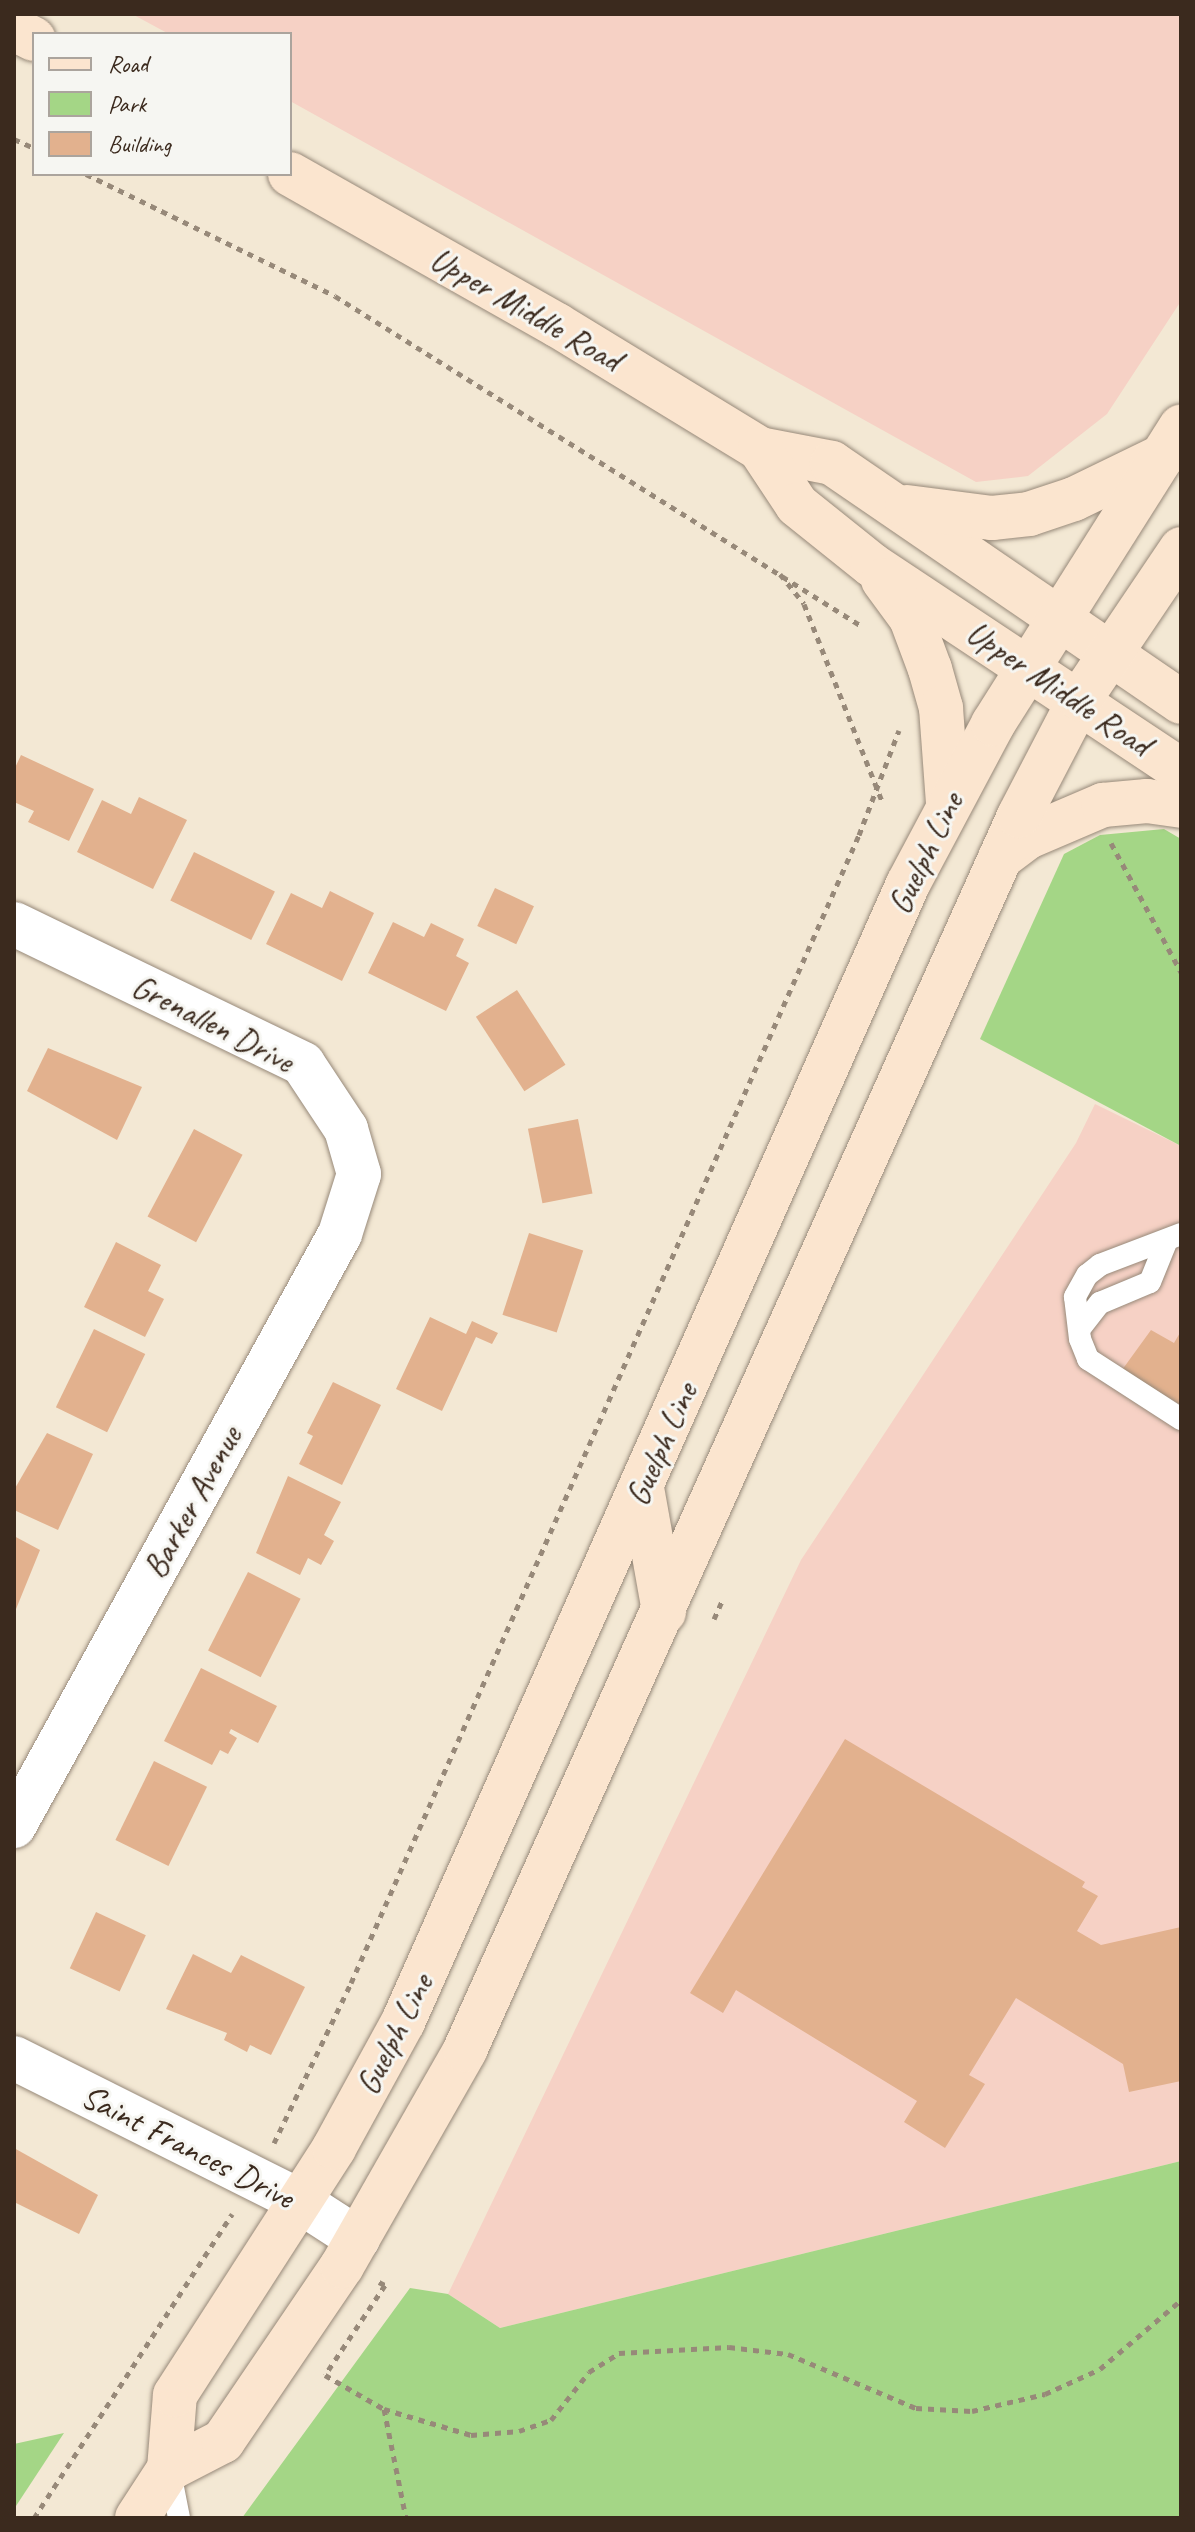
<!DOCTYPE html>
<style>
body{margin:0}
#map{position:relative;width:1195px;height:2532px;overflow:hidden;background:#f3e8d4;font-family:Caveat,sans-serif}
div>[style]{position:absolute}
[style*='--x']{left:calc(var(--x)*1px);top:calc(var(--y)*1px);width:calc(var(--w)*1px);rotate:calc(var(--a)*1deg)}
.built>*{inset:0;background:#f6d1c5}
.green>*{inset:0;background:#a4d686}
.building>*{inset:0;background:#e2b18e;transform-origin:0 0}
.path>*{height:5px;margin-top:-2.5px;transform-origin:0;background:repeating-linear-gradient(90deg,#978979 0 6px,transparent 0 12px)}
.roads{filter:drop-shadow(0 0 2px #978979) drop-shadow(0 0 2px #978979)}
.lane>*{height:22px;margin:-11px;padding:0 11px;transform-origin:11px;border-radius:11px;background:#fff}
.street>*{height:44px;margin:-22px;padding:0 22px;transform-origin:22px;border-radius:22px;background:#fff}
.secondary>*{height:44px;margin:-22px;padding:0 22px;transform-origin:22px;border-radius:22px;background:#fbe5cf}
span{translate:-50% -50%;white-space:nowrap;text-align:center;line-height:1.15;-webkit-text-stroke:6px #f6f6f2;paint-order:stroke}
.street-label{font-size:34px;color:#3b2a1e}
.frame{position:absolute;inset:0;border:16px solid #3b2a1e;pointer-events:none}
.legend{position:absolute;left:32px;top:32px;width:260px;height:144px;box-sizing:border-box;background:#f6f6f2;border:2px solid #aba49d;margin:0;padding:10px 14px;list-style:none;font-size:24px;color:#3b2a1e}
.legend li{display:flex;align-items:center;gap:16px;height:40px}
.legend b{width:40px;border:2px solid #aba49d}
</style>
<div id="map">
<div class="built">
<i style="clip-path:polygon(132px 14px,1181px 14px,1181px 301px,1107px 414px,1028px 476px,976px 482px,290px 101px,290px 34px,169px 34px)"></i>
<i style="clip-path:polygon(1095px 1104px,1181px 1146px,1181px 2161px,500px 2328px,448px 2294px,801px 1560px,1076px 1143px)"></i>
</div>
<div class="green">
<i style="clip-path:polygon(1164px 829px,1181px 839px,1181px 1146px,980px 1039px,1064px 854px,1100px 835px)"></i>
<i style="clip-path:polygon(1181px 2161px,1181px 2518px,242px 2518px,410px 2288px,448px 2294px,500px 2328px)"></i>
<i style="clip-path:polygon(64px 2433px,14px 2509px,14px 2444px)"></i>
</div>
<div class="building">
<i style="clip-path:polygon(21px 755px,94px 789px,69px 841px,28px 822px,34px 811px,14px 802px,14px 770px)"></i>
<i style="clip-path:polygon(139px 797px,187px 820px,153px 889px,77px 852px,102px 800px,131px 814px)"></i>
<i style="left:194px;top:852px;width:90px;height:54px;rotate:26deg"></i>
<i style="left:495px;top:888px;width:43px;height:42px;rotate:25deg"></i>
<i style="clip-path:polygon(330px 891px,374px 913px,342px 981px,266px 944px,291px 893px,322px 908px)"></i>
<i style="clip-path:polygon(393px 922px,424px 937px,431px 923px,464px 939px,456px 956px,469px 963px,446px 1011px,368px 973px)"></i>
<i style="left:517px;top:990px;width:89px;height:49px;rotate:57deg"></i>
<i style="clip-path:polygon(48px 1048px,142px 1087px,117px 1140px,27px 1091px)"></i>
<i style="left:578px;top:1119px;width:76px;height:51px;rotate:79deg"></i>
<i style="left:194px;top:1129px;width:55px;height:99px;rotate:28deg"></i>
<i style="left:529px;top:1233px;width:57px;height:86px;rotate:18deg"></i>
<i style="clip-path:polygon(116px 1242px,161px 1265px,148px 1291px,164px 1299px,145px 1337px,84px 1307px)"></i>
<i style="clip-path:polygon(430px 1317px,466px 1334px,472px 1321px,498px 1333px,492px 1344px,476px 1337px,442px 1411px,396px 1389px)"></i>
<i style="left:94px;top:1329px;width:57px;height:87px;rotate:26deg"></i>
<i style="clip-path:polygon(1151px 1330px,1174px 1343px,1181px 1331px,1181px 1405px,1122px 1370px)"></i>
<i style="clip-path:polygon(333px 1382px,381px 1405px,342px 1485px,299px 1464px,313px 1436px,307px 1433px)"></i>
<i style="clip-path:polygon(47px 1433px,93px 1454px,58px 1530px,14px 1510px,14px 1490px)"></i>
<i style="clip-path:polygon(288px 1476px,341px 1502px,324px 1535px,334px 1541px,321px 1565px,308px 1558px,300px 1575px,256px 1553px)"></i>
<i style="clip-path:polygon(14px 1536px,40px 1550px,14px 1614px)"></i>
<i style="left:248px;top:1572px;width:59px;height:88px;rotate:27deg"></i>
<i style="clip-path:polygon(201px 1668px,277px 1706px,258px 1743px,231px 1729px,229px 1733px,237px 1738px,228px 1754px,220px 1750px,212px 1765px,164px 1741px)"></i>
<i style="clip-path:polygon(845px 1739px,1085px 1882px,1082px 1887px,1098px 1896px,1077px 1931px,1101px 1945px,1181px 1927px,1181px 2081px,1129px 2092px,1123px 2064px,1016px 1998px,969px 2075px,985px 2084px,945px 2148px,904px 2122px,917px 2101px,736px 1990px,723px 2013px,690px 1993px)"></i>
<i style="left:154px;top:1761px;width:59px;height:88px;rotate:26deg"></i>
<i style="left:96px;top:1912px;width:55px;height:62px;rotate:25deg"></i>
<i style="clip-path:polygon(193px 1954px,231px 1973px,241px 1955px,305px 1987px,271px 2055px,250px 2045px,247px 2052px,224px 2040px,227px 2033px,166px 2009px)"></i>
<i style="clip-path:polygon(14px 2148px,98px 2195px,79px 2234px,14px 2202px)"></i>
</div>
<div class="path">
<i style="--x:14;--y:139;--w:22;--a:24"></i>
<i style="--x:86;--y:174;--w:277;--a:26.1"></i>
<i style="--x:335;--y:296;--w:623;--a:32.08"></i>
<i style="--x:780;--y:574;--w:38;--a:51"></i>
<i style="--x:804;--y:604;--w:212;--a:68.4"></i>
<i style="--x:1111;--y:843;--w:147;--a:61.5"></i>
<i style="--x:714;--y:1619;--w:22;--a:-66"></i>
<i style="--x:274;--y:2143;--w:178;--a:-64.3"></i>
<i style="--x:351;--y:1983;--w:1255;--a:-66.13"></i>
<i style="--x:859;--y:835;--w:112;--a:-69.1"></i>
<i style="--x:379;--y:2282;--w:7;--a:27"></i>
<i style="--x:385;--y:2285;--w:108;--a:123.7"></i>
<i style="--x:325;--y:2375;--w:68;--a:30"></i>
<i style="--x:384;--y:2409;--w:91;--a:16.6"></i>
<i style="--x:471;--y:2435;--w:48;--a:-4.8"></i>
<i style="--x:519;--y:2431;--w:34;--a:-19"></i>
<i style="--x:551;--y:2420;--w:61;--a:-51.6"></i>
<i style="--x:589;--y:2372;--w:36;--a:-32"></i>
<i style="--x:619;--y:2353;--w:110;--a:-3.1"></i>
<i style="--x:729;--y:2347;--w:59;--a:6.8"></i>
<i style="--x:788;--y:2354;--w:139;--a:22.9"></i>
<i style="--x:916;--y:2408;--w:56;--a:3.1"></i>
<i style="--x:972;--y:2411;--w:75;--a:-13.1"></i>
<i style="--x:1045;--y:2394;--w:60;--a:-24.4"></i>
<i style="--x:1100;--y:2369;--w:106;--a:-40.4"></i>
<i style="--x:384;--y:2409;--w:111;--a:78.6"></i>
<i style="--x:34;--y:2518;--w:363;--a:-56.9"></i>
</div>
<div class="roads">
<div class="lane">
<i style="--x:1181;--y:1234;--w:87;--a:159.1"></i>
<i style="--x:1100;--y:1265;--w:16;--a:142"></i>
<i style="--x:1087;--y:1275;--w:25;--a:119"></i>
<i style="--x:1075;--y:1297;--w:42;--a:83.2"></i>
<i style="--x:1080;--y:1339;--w:22;--a:68"></i>
<i style="--x:1088;--y:1359;--w:111;--a:32.8"></i>
<i style="--x:1081;--y:1327;--w:31;--a:-52"></i>
<i style="--x:1100;--y:1303;--w:54;--a:-22.8"></i>
<i style="--x:1150;--y:1282;--w:45;--a:-68"></i>
<i style="--x:170;--y:2472;--w:47;--a:78.9"></i>
</div>
<div class="street">
<i style="--x:14;--y:924;--w:321;--a:25.8"></i>
<i style="--x:303;--y:1064;--w:78;--a:56.5"></i>
<i style="--x:346;--y:1129;--w:47;--a:73.9"></i>
<i style="--x:359;--y:1174;--w:63;--a:107.6"></i>
<i style="--x:340;--y:1234;--w:676;--a:118.84"></i>
<i style="--x:14;--y:2058;--w:319;--a:26.6"></i>
<i style="--x:299;--y:2201;--w:70;--a:32.8"></i>
</div>
<div class="secondary">
<i style="--x:14;--y:29;--w:22;--a:27"></i>
<i style="--x:290;--y:174;--w:307;--a:29.5"></i>
<i style="--x:557;--y:325;--w:238;--a:31.4"></i>
<i style="--x:760;--y:449;--w:73;--a:11"></i>
<i style="--x:832;--y:463;--w:423;--a:34.4"></i>
<i style="--x:760;--y:449;--w:67;--a:56.5"></i>
<i style="--x:797;--y:505;--w:96;--a:38.7"></i>
<i style="--x:872;--y:565;--w:371;--a:33.6"></i>
<i style="--x:907;--y:507;--w:86;--a:7.4"></i>
<i style="--x:992;--y:518;--w:37;--a:-6"></i>
<i style="--x:1029;--y:514;--w:47;--a:-18.4"></i>
<i style="--x:1074;--y:499;--w:99;--a:-25.8"></i>
<i style="--x:883;--y:580;--w:47;--a:53.6"></i>
<i style="--x:911;--y:618;--w:54;--a:69.6"></i>
<i style="--x:930;--y:669;--w:41;--a:74.2"></i>
<i style="--x:941;--y:708;--w:95;--a:85.8"></i>
<i style="--x:1000;--y:858;--w:35;--a:-37"></i>
<i style="--x:1028;--y:837;--w:82;--a:-23.1"></i>
<i style="--x:1103;--y:805;--w:44;--a:-5.2"></i>
<i style="--x:1147;--y:801;--w:34;--a:8"></i>
<i style="--x:642;--y:1488;--w:126;--a:79.9"></i>
<i style="--x:169;--y:2469;--w:61;--a:-27.4"></i>
<i style="--x:223;--y:2441;--w:212;--a:-55.8"></i>
<i style="--x:342;--y:2266;--w:249;--a:-60.3"></i>
<i style="--x:465;--y:2050;--w:1353;--a:-65.82"></i>
<i style="--x:1019;--y:816;--w:132;--a:-62.5"></i>
<i style="--x:1080;--y:699;--w:181;--a:-56"></i>
<i style="--x:137;--y:2518;--w:59;--a:-56.9"></i>
<i style="--x:169;--y:2469;--w:74;--a:-85.4"></i>
<i style="--x:175;--y:2395;--w:294;--a:-57.2"></i>
<i style="--x:334;--y:2148;--w:144;--a:-61.3"></i>
<i style="--x:403;--y:2022;--w:1245;--a:-66.07"></i>
<i style="--x:908;--y:884;--w:181;--a:-62"></i>
<i style="--x:993;--y:724;--w:352;--a:-57.7"></i>
</div>
</div>
<div class="street-label">
<span style="left:526px;top:309px;rotate:30deg">Upper Middle Road</span>
<span style="left:1059px;top:688px;rotate:34deg">Upper Middle Road</span>
<span style="left:925px;top:853px;rotate:-64deg">Guelph Line</span>
<span style="left:213px;top:1023px;rotate:27deg">Grenallen Drive</span>
<span style="left:661px;top:1444px;rotate:-66deg">Guelph Line</span>
<span style="left:192px;top:1502px;rotate:-61deg">Barker Avenue</span>
<span style="left:394px;top:2034px;rotate:-63deg">Guelph Line</span>
<span style="left:188px;top:2146px;rotate:27deg">Saint Frances Drive</span>
</div>
<div class="frame"></div>
<ul class="legend">
<li><b style="height:10px;background:#fbe5cf"></b>Road</li>
<li><b style="height:22px;background:#a4d686"></b>Park</li>
<li><b style="height:22px;background:#e2b18e"></b>Building</li>
</ul>
</div>
